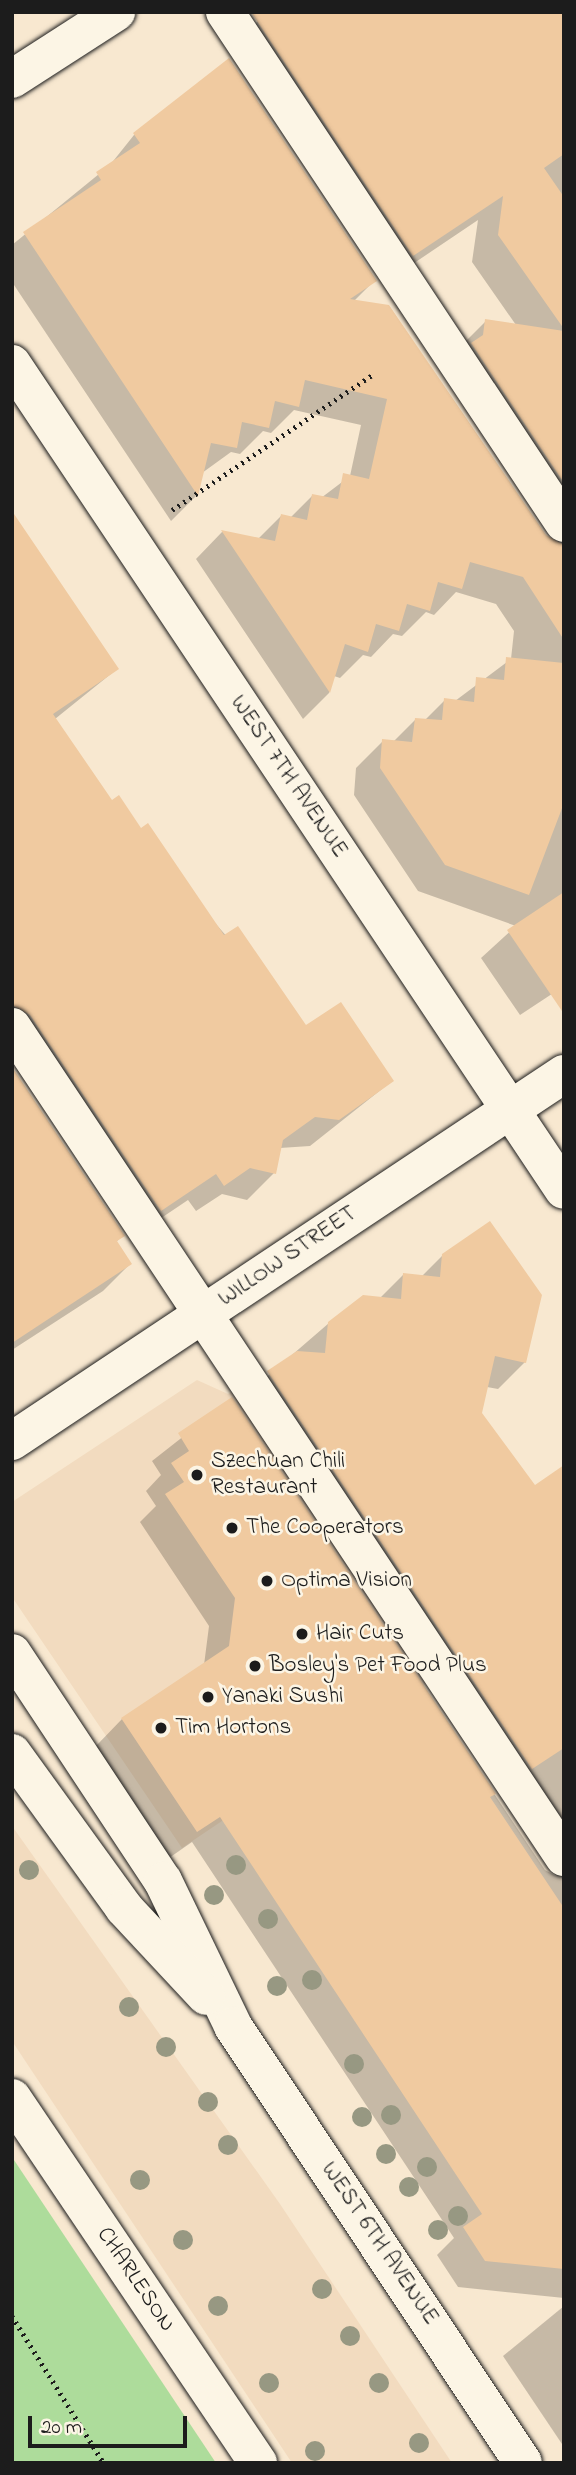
<!DOCTYPE html>
<style>
body{margin:0}
#map{position:relative;width:576px;height:2475px;overflow:hidden;background:#f8e8d0;font-family:"Indie Flower",sans-serif}
div>[style]{position:absolute}
[style*='--x']{left:calc(var(--x)*1px);top:calc(var(--y)*1px);width:calc(var(--w)*1px);rotate:calc(var(--a)*1deg)}
.built>*{inset:0;background:#f2dbbf}
.green>*{inset:0;background:#addc9b}
.shadow>*{inset:0;background:#0003}
.building>*{inset:0;background:#f0caa0}
.path>*{height:4.5px;margin-top:-2.25px;transform-origin:0;background:repeating-linear-gradient(90deg,#1c1c1c 0 2px,transparent 0 7px)}
.roads{filter:drop-shadow(0 0 2px #1c1c1c) drop-shadow(0 0 2px #1c1c1c)}
.minor>*{height:38px;margin:-19px;padding:0 19px;transform-origin:19px;border-radius:19px;background:#fcf5e5}
.major>*{height:38px;margin:-19px;padding:0 19px;transform-origin:19px;border-radius:19px;background:#fcf5e5}
.trees>*{width:20px;height:20px;margin:-10px;border-radius:50%;background:#979882}
.dots>*{width:19px;height:19px;translate:-50% -50%;box-sizing:border-box;border:4px solid #fcf5e5;border-radius:50%}
span{translate:-50% -50%;white-space:nowrap;text-align:center;line-height:1.15;-webkit-text-stroke:5px #fcf5e5;paint-order:stroke}
.street-label{font-size:23px;color:#1c1c1c}
.poi-label{font-size:23px;color:#1c1c1c}
.left{translate:0 -50%;text-align:left}
.frame{position:absolute;inset:0;border:14px solid #1c1c1c;pointer-events:none}
.scale{position:absolute;left:28px;top:2416px;width:159px;height:32px;box-sizing:border-box;border:4px solid #1c1c1c;border-top:0;padding-left:9px;font-size:21px;line-height:24px;white-space:nowrap;color:#1c1c1c;-webkit-text-stroke:5px #fcf5e5;paint-order:stroke}
</style>
<div id="map">
<div class="built">
<i style="clip-path:polygon(197px 1380px,228px 1394px,245px 1382px,440px 1674px,182px 1848px,12px 1597px,12px 1502px)"></i>
<i style="clip-path:polygon(12px 1826px,280px 2204px,452px 2463px,292px 2463px,12px 2041px)"></i>
</div>
<div class="green">
<i style="clip-path:polygon(12px 2157px,216px 2463px,12px 2463px)"></i>
</div>
<div class="shadow">
<i style="clip-path:polygon(564px 13px,564px 986px,520px 1015px,481px 958px,516px 926px,418px 891px,354px 795px,356px 768px,383px 741px,393px 742px,415px 720px,424px 721px,445px 700px,455px 701px,511px 659px,514px 631px,496px 604px,456px 592px,434px 615px,426px 612px,402px 636px,393px 634px,371px 657px,363px 655px,340px 678px,334px 676px,329px 693px,303px 719px,196px 559px,222px 532px,258px 539px,281px 516px,290px 518px,312px 496px,321px 498px,350px 476px,361px 425px,294px 410px,271px 433px,263px 431px,240px 454px,231px 452px,202px 473px,197px 495px,171px 521px,12px 282px,12px 245px,110px 165px,134px 135px,229px 60px,375px 280px,354px 301px,545px 537px,556px 542px,459px 348px,486px 321px,516px 325px,472px 262px,478px 220px,386px 282px,231px 48px,258px 21px)"></i>
<i style="clip-path:polygon(12px 514px,117px 669px,55px 719px,111px 803px,306px 1028px,392px 1081px,310px 1146px,280px 1148px,274px 1173px,247px 1200px,222px 1194px,196px 1211px,188px 1200px,133px 1237px,12px 1055px)"></i>
<i style="clip-path:polygon(12px 1070px,122px 1236px,115px 1243px,130px 1264px,103px 1291px,12px 1350px)"></i>
<i style="clip-path:polygon(443px 1255px,525px 1362px,498px 1389px,487px 1387px,481px 1413px,535px 1487px,564px 1468px,564px 2298px,458px 2287px,437px 2255px,454px 2238px,192px 1842px,169px 1858px,96px 1746px,122px 1719px,204px 1665px,209px 1626px,140px 1522px,156px 1506px,146px 1491px,161px 1475px,152px 1461px,231px 1399px,545px 1870px,556px 1876px,241px 1399px,329px 1323px,380px 1298px,404px 1274px,422px 1276px)"></i>
<i style="clip-path:polygon(564px 2306px,564px 2447px,503px 2356px)"></i>
</div>
<div class="building">
<i style="clip-path:polygon(251px 12px,564px 12px,564px 154px,544px 168px,564px 197px,564px 329px,498px 235px,503px 196px,413px 256px)"></i>
<i style="clip-path:polygon(229px 58px,377px 281px,350px 299px,389px 305px,546px 535px,564px 545px,564px 640px,523px 577px,470px 562px,462px 589px,438px 582px,430px 611px,407px 604px,399px 631px,376px 624px,368px 652px,345px 644px,330px 693px,221px 530px,275px 541px,281px 514px,307px 520px,312px 494px,338px 499px,343px 473px,369px 479px,387px 399px,305px 380px,299px 407px,275px 401px,269px 428px,242px 422px,237px 448px,211px 443px,198px 496px,23px 232px,101px 180px,96px 172px,140px 143px,133px 133px)"></i>
<i style="clip-path:polygon(485px 319px,564px 331px,564px 483px,471px 343px,483px 335px)"></i>
<i style="clip-path:polygon(12px 511px,119px 669px,53px 714px,112px 800px,119px 795px,141px 828px,148px 823px,224px 935px,238px 926px,306px 1025px,341px 1002px,394px 1081px,339px 1120px,315px 1117px,283px 1140px,276px 1174px,250px 1168px,224px 1186px,216px 1174px,161px 1211px,30px 1015px,12px 1005px)"></i>
<i style="clip-path:polygon(506px 657px,564px 663px,564px 803px,529px 895px,445px 865px,380px 768px,382px 739px,412px 742px,415px 718px,442px 720px,444px 698px,474px 702px,476px 677px,504px 680px)"></i>
<i style="clip-path:polygon(564px 892px,564px 1014px,507px 930px)"></i>
<i style="clip-path:polygon(12px 1067px,125px 1236px,117px 1241px,132px 1264px,12px 1343px)"></i>
<i style="clip-path:polygon(490px 1221px,542px 1295px,526px 1363px,495px 1356px,482px 1413px,535px 1485px,564px 1465px,564px 1748px,532px 1769px,267px 1371px,297px 1351px,325px 1353px,328px 1322px,363px 1295px,401px 1299px,403px 1273px,440px 1277px,442px 1254px)"></i>
<i style="clip-path:polygon(232px 1397px,496px 1794px,490px 1797px,564px 1908px,564px 2269px,485px 2261px,463px 2227px,482px 2214px,220px 1817px,197px 1832px,121px 1718px,229px 1646px,235px 1598px,165px 1494px,184px 1482px,171px 1463px,189px 1451px,178px 1433px)"></i>
</div>
<div class="path">
<i style="--x:172;--y:510;--w:244;--a:-34"></i>
<i style="--x:12;--y:2316;--w:173;--a:58"></i>
</div>
<div class="roads">
<div class="minor">
<i style="--x:225;--y:12;--w:613;--a:56.44"></i>
<i style="--x:12;--y:79;--w:124;--a:-32.8"></i>
<i style="--x:12;--y:364;--w:993;--a:56.25"></i>
<i style="--x:12;--y:1027;--w:997;--a:56.37"></i>
<i style="--x:12;--y:1441;--w:663;--a:-33.62"></i>
<i style="--x:12;--y:2098;--w:440;--a:56"></i>
</div>
<div class="major">
<i style="--x:12;--y:1653;--w:273;--a:56.5"></i>
<i style="--x:163;--y:1881;--w:161;--a:64.2"></i>
<i style="--x:233;--y:2026;--w:524;--a:56.43"></i>
<i style="--x:12;--y:1753;--w:191;--a:54.1"></i>
<i style="--x:124;--y:1908;--w:120;--a:47"></i>
</div>
</div>
<div class="trees">
<i style="left:236px;top:1865px"></i>
<i style="left:29px;top:1870px"></i>
<i style="left:214px;top:1895px"></i>
<i style="left:268px;top:1919px"></i>
<i style="left:312px;top:1980px"></i>
<i style="left:277px;top:1986px"></i>
<i style="left:129px;top:2007px"></i>
<i style="left:166px;top:2047px"></i>
<i style="left:354px;top:2064px"></i>
<i style="left:208px;top:2102px"></i>
<i style="left:391px;top:2115px"></i>
<i style="left:362px;top:2117px"></i>
<i style="left:228px;top:2145px"></i>
<i style="left:386px;top:2154px"></i>
<i style="left:427px;top:2167px"></i>
<i style="left:140px;top:2180px"></i>
<i style="left:409px;top:2187px"></i>
<i style="left:458px;top:2216px"></i>
<i style="left:438px;top:2230px"></i>
<i style="left:183px;top:2240px"></i>
<i style="left:322px;top:2289px"></i>
<i style="left:218px;top:2306px"></i>
<i style="left:350px;top:2336px"></i>
<i style="left:269px;top:2383px"></i>
<i style="left:379px;top:2383px"></i>
<i style="left:419px;top:2443px"></i>
<i style="left:315px;top:2451px"></i>
</div>
<div class="dots">
<i style="left:197px;top:1475px;background:#1c1c1c"></i>
<i style="left:232px;top:1528px;background:#1c1c1c"></i>
<i style="left:267px;top:1581px;background:#1c1c1c"></i>
<i style="left:302px;top:1634px;background:#1c1c1c"></i>
<i style="left:255px;top:1666px;background:#1c1c1c"></i>
<i style="left:208px;top:1697px;background:#1c1c1c"></i>
<i style="left:161px;top:1728px;background:#1c1c1c"></i>
</div>
<div class="street-label">
<span style="left:288px;top:777px;rotate:56deg">WEST 7TH AVENUE</span>
<span style="left:288px;top:1257px;rotate:-34deg">WILLOW STREET</span>
<span style="left:379px;top:2244px;rotate:56deg">WEST 6TH AVENUE</span>
<span style="left:135px;top:2280px;rotate:56deg">CHARLESON</span>
</div>
<div class="poi-label">
<span class="left" style="left:211px;top:1475px">Szechuan Chili<br>Restaurant</span>
<span class="left" style="left:246px;top:1528px">The Cooperators</span>
<span class="left" style="left:281px;top:1581px">Optima Vision</span>
<span class="left" style="left:316px;top:1634px">Hair Cuts</span>
<span class="left" style="left:269px;top:1666px">Bosley's Pet Food Plus</span>
<span class="left" style="left:222px;top:1697px">Yanaki Sushi</span>
<span class="left" style="left:175px;top:1728px">Tim Hortons</span>
</div>
<div class="frame"></div>
<div class="scale">20 m</div>
</div>
